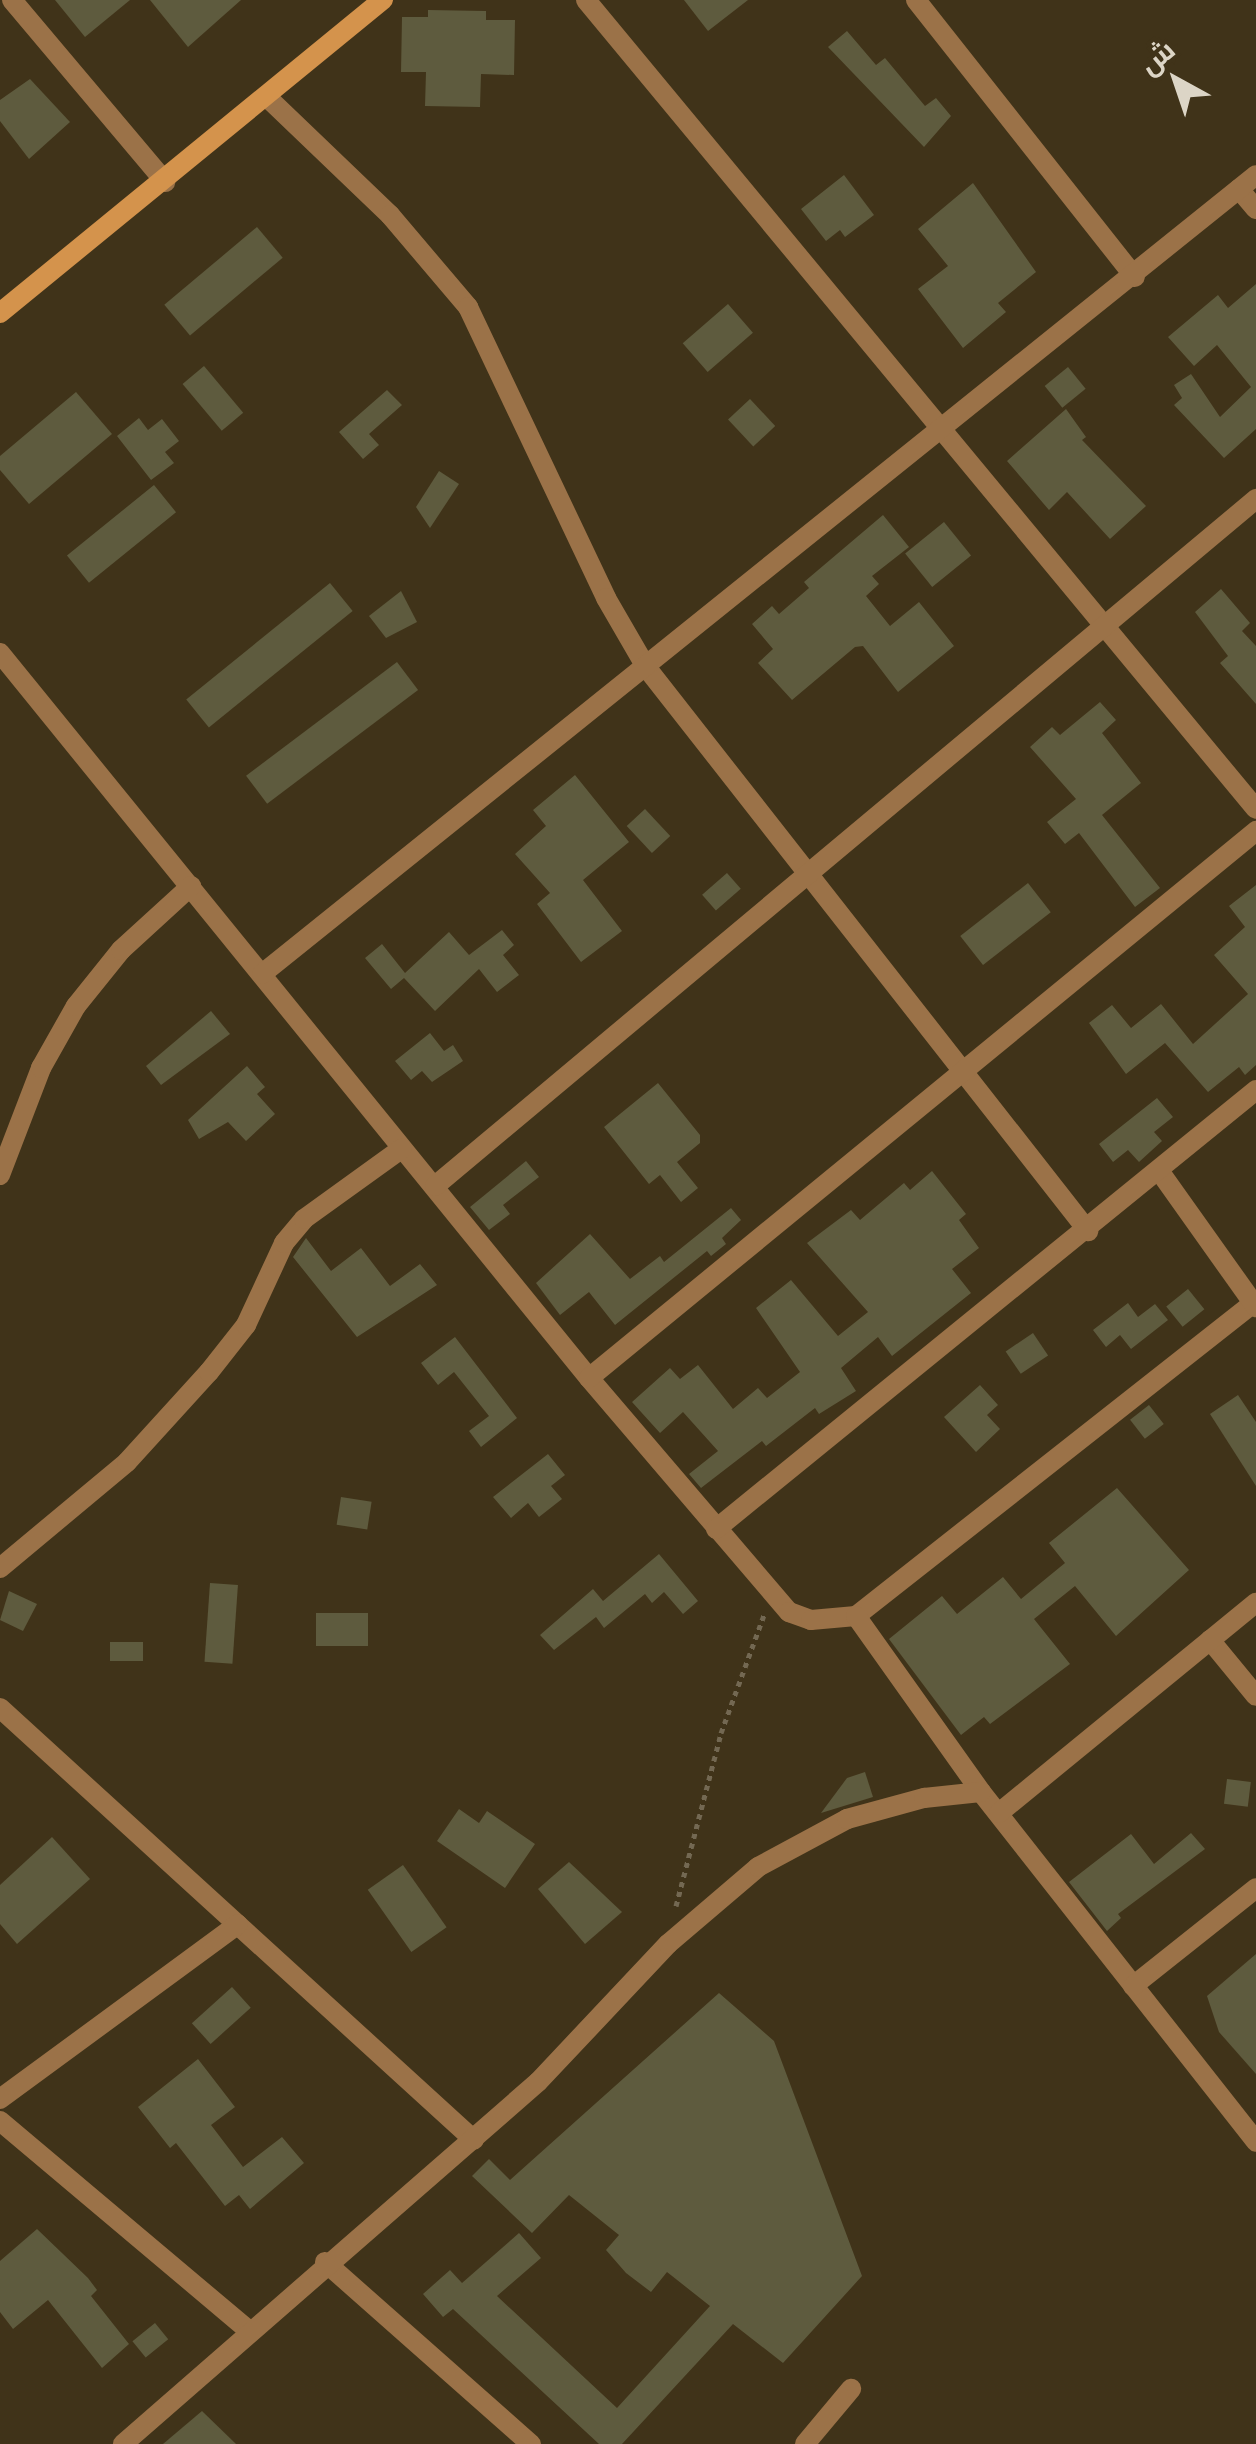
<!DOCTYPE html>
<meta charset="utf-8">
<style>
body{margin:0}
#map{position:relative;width:1256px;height:2444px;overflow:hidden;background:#403319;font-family:Montserrat,Cairo,sans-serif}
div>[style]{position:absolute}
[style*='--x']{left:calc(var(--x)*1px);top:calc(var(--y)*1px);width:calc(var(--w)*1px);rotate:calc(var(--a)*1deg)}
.building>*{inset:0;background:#5e5b3e;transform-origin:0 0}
.path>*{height:5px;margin-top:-2.5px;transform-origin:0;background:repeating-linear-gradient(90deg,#736852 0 5px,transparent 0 10px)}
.street>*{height:20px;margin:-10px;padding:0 10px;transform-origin:10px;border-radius:10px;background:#9b7248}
.secondary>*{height:20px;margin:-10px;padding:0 10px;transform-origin:10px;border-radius:10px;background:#d4934c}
span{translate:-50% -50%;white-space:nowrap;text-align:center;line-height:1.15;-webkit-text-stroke:8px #403319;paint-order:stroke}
.north{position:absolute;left:1126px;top:30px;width:100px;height:100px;-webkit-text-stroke:8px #403319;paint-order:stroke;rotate:320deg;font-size:28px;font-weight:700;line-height:40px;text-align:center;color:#dcd5c6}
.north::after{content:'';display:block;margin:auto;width:35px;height:45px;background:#dcd5c6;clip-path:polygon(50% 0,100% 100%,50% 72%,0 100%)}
</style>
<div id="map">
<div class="building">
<i style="clip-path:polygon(55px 0,130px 0,85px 37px)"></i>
<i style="clip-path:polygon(150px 0,241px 0,188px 47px)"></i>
<i style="clip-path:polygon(684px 0,748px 0,708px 31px)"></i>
<i style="clip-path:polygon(428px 10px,486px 11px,486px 20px,515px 20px,514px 75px,481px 74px,480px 107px,425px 106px,426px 72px,401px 72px,402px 17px,428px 17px)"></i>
<i style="clip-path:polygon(847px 31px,876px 65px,885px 58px,925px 106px,936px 98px,951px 116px,924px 147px,828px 47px)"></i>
<i style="clip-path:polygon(30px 79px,70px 122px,29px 159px,0 121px,0 100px)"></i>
<i style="clip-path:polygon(844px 175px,874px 215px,845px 237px,840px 230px,826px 241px,801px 209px)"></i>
<i style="clip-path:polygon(973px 183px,1036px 272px,998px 303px,1006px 312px,963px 348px,918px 289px,948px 266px,918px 229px)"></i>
<i style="left:257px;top:227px;width:40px;height:121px;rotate:50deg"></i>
<i style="clip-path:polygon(1256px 284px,1256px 429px,1224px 458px,1174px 405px,1182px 398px,1174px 385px,1191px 374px,1220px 417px,1251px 387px,1217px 345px,1194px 366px,1168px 337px,1218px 295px,1228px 308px)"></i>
<i style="left:728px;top:304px;width:38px;height:60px;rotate:49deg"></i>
<i style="left:204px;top:366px;width:61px;height:28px;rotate:50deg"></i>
<i style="left:1068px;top:367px;width:28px;height:30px;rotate:51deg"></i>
<i style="clip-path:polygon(387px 390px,402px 405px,369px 434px,379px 445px,363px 459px,339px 432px)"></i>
<i style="clip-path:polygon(76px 392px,112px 434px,29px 504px,0 470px,0 456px)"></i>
<i style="left:750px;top:399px;width:37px;height:30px;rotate:47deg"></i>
<i style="clip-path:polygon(1066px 409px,1086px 437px,1082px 440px,1146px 506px,1110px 539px,1067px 492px,1049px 510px,1007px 461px)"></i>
<i style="clip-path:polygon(139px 418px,148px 430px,162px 419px,179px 441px,165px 452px,174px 463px,151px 480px,117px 436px)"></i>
<i style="clip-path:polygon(439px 471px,459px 484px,430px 528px,416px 507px)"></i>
<i style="left:154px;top:485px;width:35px;height:112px;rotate:51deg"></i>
<i style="clip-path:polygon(883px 515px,909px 547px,872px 576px,879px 584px,866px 596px,890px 626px,919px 602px,954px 646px,898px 692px,863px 646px,855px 647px,792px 700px,758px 663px,773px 649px,752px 624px,772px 606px,779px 614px,809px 588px,804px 582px)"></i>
<i style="left:944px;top:522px;width:43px;height:50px;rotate:51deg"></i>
<i style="left:330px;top:583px;width:36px;height:185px;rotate:51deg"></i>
<i style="clip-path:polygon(1221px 589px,1250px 623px,1242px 631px,1256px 646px,1256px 704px,1220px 663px,1228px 656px,1195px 612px)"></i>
<i style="clip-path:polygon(401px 591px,417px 622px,386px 638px,369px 616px)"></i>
<i style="left:397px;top:662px;width:35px;height:189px;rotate:53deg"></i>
<i style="clip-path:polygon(1100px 702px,1116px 720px,1102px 733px,1141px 783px,1102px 815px,1160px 888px,1135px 907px,1079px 833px,1065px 844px,1047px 822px,1076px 799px,1030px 747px,1052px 727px,1060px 735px)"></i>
<i style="clip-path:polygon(575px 775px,629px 842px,583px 880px,622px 931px,581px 962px,537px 904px,550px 893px,515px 854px,546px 826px,533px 810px)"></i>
<i style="left:645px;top:809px;width:37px;height:25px;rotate:47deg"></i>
<i style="left:727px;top:873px;width:21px;height:33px;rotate:49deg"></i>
<i style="left:1028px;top:883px;width:37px;height:86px;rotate:52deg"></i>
<i style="clip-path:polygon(1256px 885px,1256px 1065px,1245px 1075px,1239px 1067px,1208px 1092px,1165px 1043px,1126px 1074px,1089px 1023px,1112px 1005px,1131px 1028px,1161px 1004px,1193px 1044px,1248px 994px,1214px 955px,1245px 927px,1229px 906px)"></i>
<i style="clip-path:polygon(502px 930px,514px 945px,503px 955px,519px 975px,497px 992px,479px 969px,435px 1011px,404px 978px,391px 989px,365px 958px,382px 944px,405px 973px,449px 932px,469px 955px)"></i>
<i style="clip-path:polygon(211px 1011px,230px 1034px,161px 1085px,146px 1066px)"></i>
<i style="clip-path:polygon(430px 1033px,444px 1051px,453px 1045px,463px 1061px,432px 1082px,422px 1071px,411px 1080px,395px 1061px)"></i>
<i style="clip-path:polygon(247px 1066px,265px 1087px,257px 1094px,275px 1114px,246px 1141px,228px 1122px,199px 1139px,188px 1120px)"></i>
<i style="clip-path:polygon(658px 1083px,700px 1135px,700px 1143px,677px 1162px,698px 1188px,681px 1202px,660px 1175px,649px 1184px,604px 1127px)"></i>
<i style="clip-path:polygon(1157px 1098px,1173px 1117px,1154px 1132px,1162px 1141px,1139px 1162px,1128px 1150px,1113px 1162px,1099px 1144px)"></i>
<i style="clip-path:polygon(526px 1161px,539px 1177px,503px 1205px,510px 1214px,489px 1230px,470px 1207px)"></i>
<i style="clip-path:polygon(932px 1171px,966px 1214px,959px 1220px,979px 1248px,952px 1269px,971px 1293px,892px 1356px,878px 1337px,841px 1368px,856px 1391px,819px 1414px,815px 1408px,766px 1446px,762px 1441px,701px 1488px,689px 1474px,718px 1451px,683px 1412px,660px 1433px,632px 1402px,670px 1368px,680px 1379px,698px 1365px,733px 1409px,758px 1388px,767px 1398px,800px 1372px,756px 1308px,791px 1280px,838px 1336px,868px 1312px,807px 1243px,851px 1210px,860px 1220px,904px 1183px,910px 1190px)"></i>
<i style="clip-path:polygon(731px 1208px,741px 1220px,722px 1238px,726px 1244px,711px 1256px,707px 1251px,615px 1325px,589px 1292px,560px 1315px,536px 1283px,590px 1234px,630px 1279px,660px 1256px,664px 1262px)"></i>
<i style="clip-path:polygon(306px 1238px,331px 1271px,361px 1248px,390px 1286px,420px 1264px,437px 1285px,357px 1337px,293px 1257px)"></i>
<i style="left:1188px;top:1289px;width:26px;height:28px;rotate:51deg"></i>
<i style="clip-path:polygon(1128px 1303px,1138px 1317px,1155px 1304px,1168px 1320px,1131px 1349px,1120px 1335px,1106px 1347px,1093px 1330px)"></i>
<i style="left:1033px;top:1333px;width:27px;height:33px;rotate:56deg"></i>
<i style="clip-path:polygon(455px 1337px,517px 1418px,481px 1447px,469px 1431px,489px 1416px,454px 1372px,438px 1385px,421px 1363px)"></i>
<i style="clip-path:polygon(980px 1385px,998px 1405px,987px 1415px,1000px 1429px,976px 1452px,944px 1417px)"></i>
<i style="clip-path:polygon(1238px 1395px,1256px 1422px,1256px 1486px,1210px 1414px)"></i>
<i style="left:1149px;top:1405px;width:24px;height:24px;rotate:52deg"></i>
<i style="clip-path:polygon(548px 1454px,565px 1475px,551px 1486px,562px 1499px,539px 1517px,528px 1503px,511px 1518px,493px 1497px)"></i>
<i style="clip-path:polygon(1117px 1488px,1189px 1570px,1116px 1636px,1075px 1586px,1034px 1619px,1070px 1664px,990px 1724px,984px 1717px,961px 1735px,889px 1639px,942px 1596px,957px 1614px,1003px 1577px,1021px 1599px,1065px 1563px,1049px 1543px)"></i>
<i style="left:341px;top:1497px;width:31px;height:28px;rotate:9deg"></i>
<i style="clip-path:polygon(659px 1554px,698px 1601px,683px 1614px,664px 1592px,652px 1603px,645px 1594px,604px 1628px,596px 1617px,554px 1650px,540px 1635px,593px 1589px,603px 1601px)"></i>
<i style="left:210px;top:1583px;width:28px;height:79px;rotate:4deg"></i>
<i style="clip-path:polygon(9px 1591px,37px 1604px,23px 1631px,0 1620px)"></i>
<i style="left:368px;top:1613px;width:33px;height:52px;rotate:90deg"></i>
<i style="left:110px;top:1642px;width:33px;height:19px"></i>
<i style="clip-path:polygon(865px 1772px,873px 1797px,821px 1813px,847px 1778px)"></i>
<i style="left:1227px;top:1779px;width:24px;height:25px;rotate:7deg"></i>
<i style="clip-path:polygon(459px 1809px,479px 1823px,487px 1811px,535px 1844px,505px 1888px,437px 1841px)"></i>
<i style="clip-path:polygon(1191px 1833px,1205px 1849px,1118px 1914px,1121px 1918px,1107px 1931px,1069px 1882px,1131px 1834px,1154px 1864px)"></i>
<i style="clip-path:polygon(52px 1837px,90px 1879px,17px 1944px,0 1924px,0 1885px)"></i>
<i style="clip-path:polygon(569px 1862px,622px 1912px,585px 1944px,538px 1889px)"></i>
<i style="left:403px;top:1865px;width:76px;height:43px;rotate:55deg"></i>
<i style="clip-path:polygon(1256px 1954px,1256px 2074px,1219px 2032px,1207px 1996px)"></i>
<i style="left:232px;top:1987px;width:28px;height:54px;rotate:48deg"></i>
<i style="clip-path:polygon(719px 1993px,774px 2041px,862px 2276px,783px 2363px,733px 2324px,622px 2444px,599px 2444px,453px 2309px,443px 2317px,423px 2294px,450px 2270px,462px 2283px,519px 2233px,541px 2258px,497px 2296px,617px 2408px,710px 2306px,667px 2272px,651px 2292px,626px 2273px,606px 2250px,619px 2235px,569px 2195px,532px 2233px,472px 2176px,489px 2159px,510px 2180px)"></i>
<i style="clip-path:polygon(198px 2059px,235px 2107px,211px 2125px,243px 2167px,282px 2137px,304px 2163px,250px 2209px,239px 2195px,225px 2206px,176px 2143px,170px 2148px,138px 2107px)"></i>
<i style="clip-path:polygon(37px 2229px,88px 2278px,97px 2290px,91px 2296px,129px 2344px,102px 2368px,48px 2300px,13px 2329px,0 2312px,0 2261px)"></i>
<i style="left:155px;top:2323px;width:21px;height:29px;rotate:51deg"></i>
<i style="clip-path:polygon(202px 2411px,236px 2444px,163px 2444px)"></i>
</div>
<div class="path">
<i style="--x:676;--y:1906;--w:179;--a:-75.4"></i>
<i style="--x:721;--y:1733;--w:126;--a:-70"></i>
</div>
<div class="street">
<i style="--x:12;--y:0;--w:238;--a:49.9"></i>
<i style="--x:586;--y:0;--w:1050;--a:50.37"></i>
<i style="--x:916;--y:0;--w:353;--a:51.7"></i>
<i style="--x:269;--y:99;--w:168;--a:43.8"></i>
<i style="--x:390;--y:215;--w:121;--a:49.7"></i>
<i style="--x:468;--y:307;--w:322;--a:64.6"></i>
<i style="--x:606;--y:598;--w:80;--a:59.9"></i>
<i style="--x:646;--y:667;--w:717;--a:51.91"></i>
<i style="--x:1239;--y:189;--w:26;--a:50"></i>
<i style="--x:0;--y:653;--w:934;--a:50.91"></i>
<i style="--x:589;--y:1378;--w:308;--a:49.5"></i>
<i style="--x:789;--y:1612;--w:23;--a:20"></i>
<i style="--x:811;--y:1620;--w:45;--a:-5.1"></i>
<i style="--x:856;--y:1616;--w:509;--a:-38.22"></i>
<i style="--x:262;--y:974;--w:1275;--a:-38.79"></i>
<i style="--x:1160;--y:1172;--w:166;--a:54.6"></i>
<i style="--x:0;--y:1175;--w:115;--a:-69"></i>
<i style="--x:41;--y:1068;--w:71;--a:-60.6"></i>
<i style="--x:76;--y:1006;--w:72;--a:-51.2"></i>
<i style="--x:121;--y:950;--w:95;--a:-42.4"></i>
<i style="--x:435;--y:1186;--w:1071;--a:-39.92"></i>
<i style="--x:589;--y:1378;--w:863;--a:-39.35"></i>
<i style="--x:716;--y:1529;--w:696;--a:-39.11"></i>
<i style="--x:0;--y:1568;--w:165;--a:-39.8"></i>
<i style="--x:127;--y:1462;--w:122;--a:-47.7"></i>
<i style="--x:209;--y:1372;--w:60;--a:-51.8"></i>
<i style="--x:246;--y:1325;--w:90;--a:-65.1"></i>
<i style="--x:284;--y:1243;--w:31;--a:-50"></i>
<i style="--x:304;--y:1219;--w:120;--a:-35.8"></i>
<i style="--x:856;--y:1616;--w:216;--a:54.6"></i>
<i style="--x:981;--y:1792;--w:445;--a:51.8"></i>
<i style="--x:1210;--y:1640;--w:72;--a:50.6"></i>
<i style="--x:0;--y:1708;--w:641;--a:42.35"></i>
<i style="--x:999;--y:1813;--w:332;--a:-39.3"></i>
<i style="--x:1133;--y:1986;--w:157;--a:-38.5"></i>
<i style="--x:0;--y:2099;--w:295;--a:-36.3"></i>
<i style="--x:0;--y:2121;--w:326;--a:40.1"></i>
<i style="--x:325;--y:2262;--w:275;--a:41.5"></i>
<i style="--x:123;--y:2444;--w:551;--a:-41.1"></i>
<i style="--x:538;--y:2082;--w:190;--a:-46.7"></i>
<i style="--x:668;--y:1944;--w:118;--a:-40.5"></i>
<i style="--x:758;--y:1867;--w:101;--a:-28.3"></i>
<i style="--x:847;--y:1819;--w:80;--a:-15.3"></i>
<i style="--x:924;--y:1798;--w:57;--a:-6"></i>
<i style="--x:805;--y:2444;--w:72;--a:-50.1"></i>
</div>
<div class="secondary">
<i style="--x:0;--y:313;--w:495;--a:-39.3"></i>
</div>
<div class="north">ش</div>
</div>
